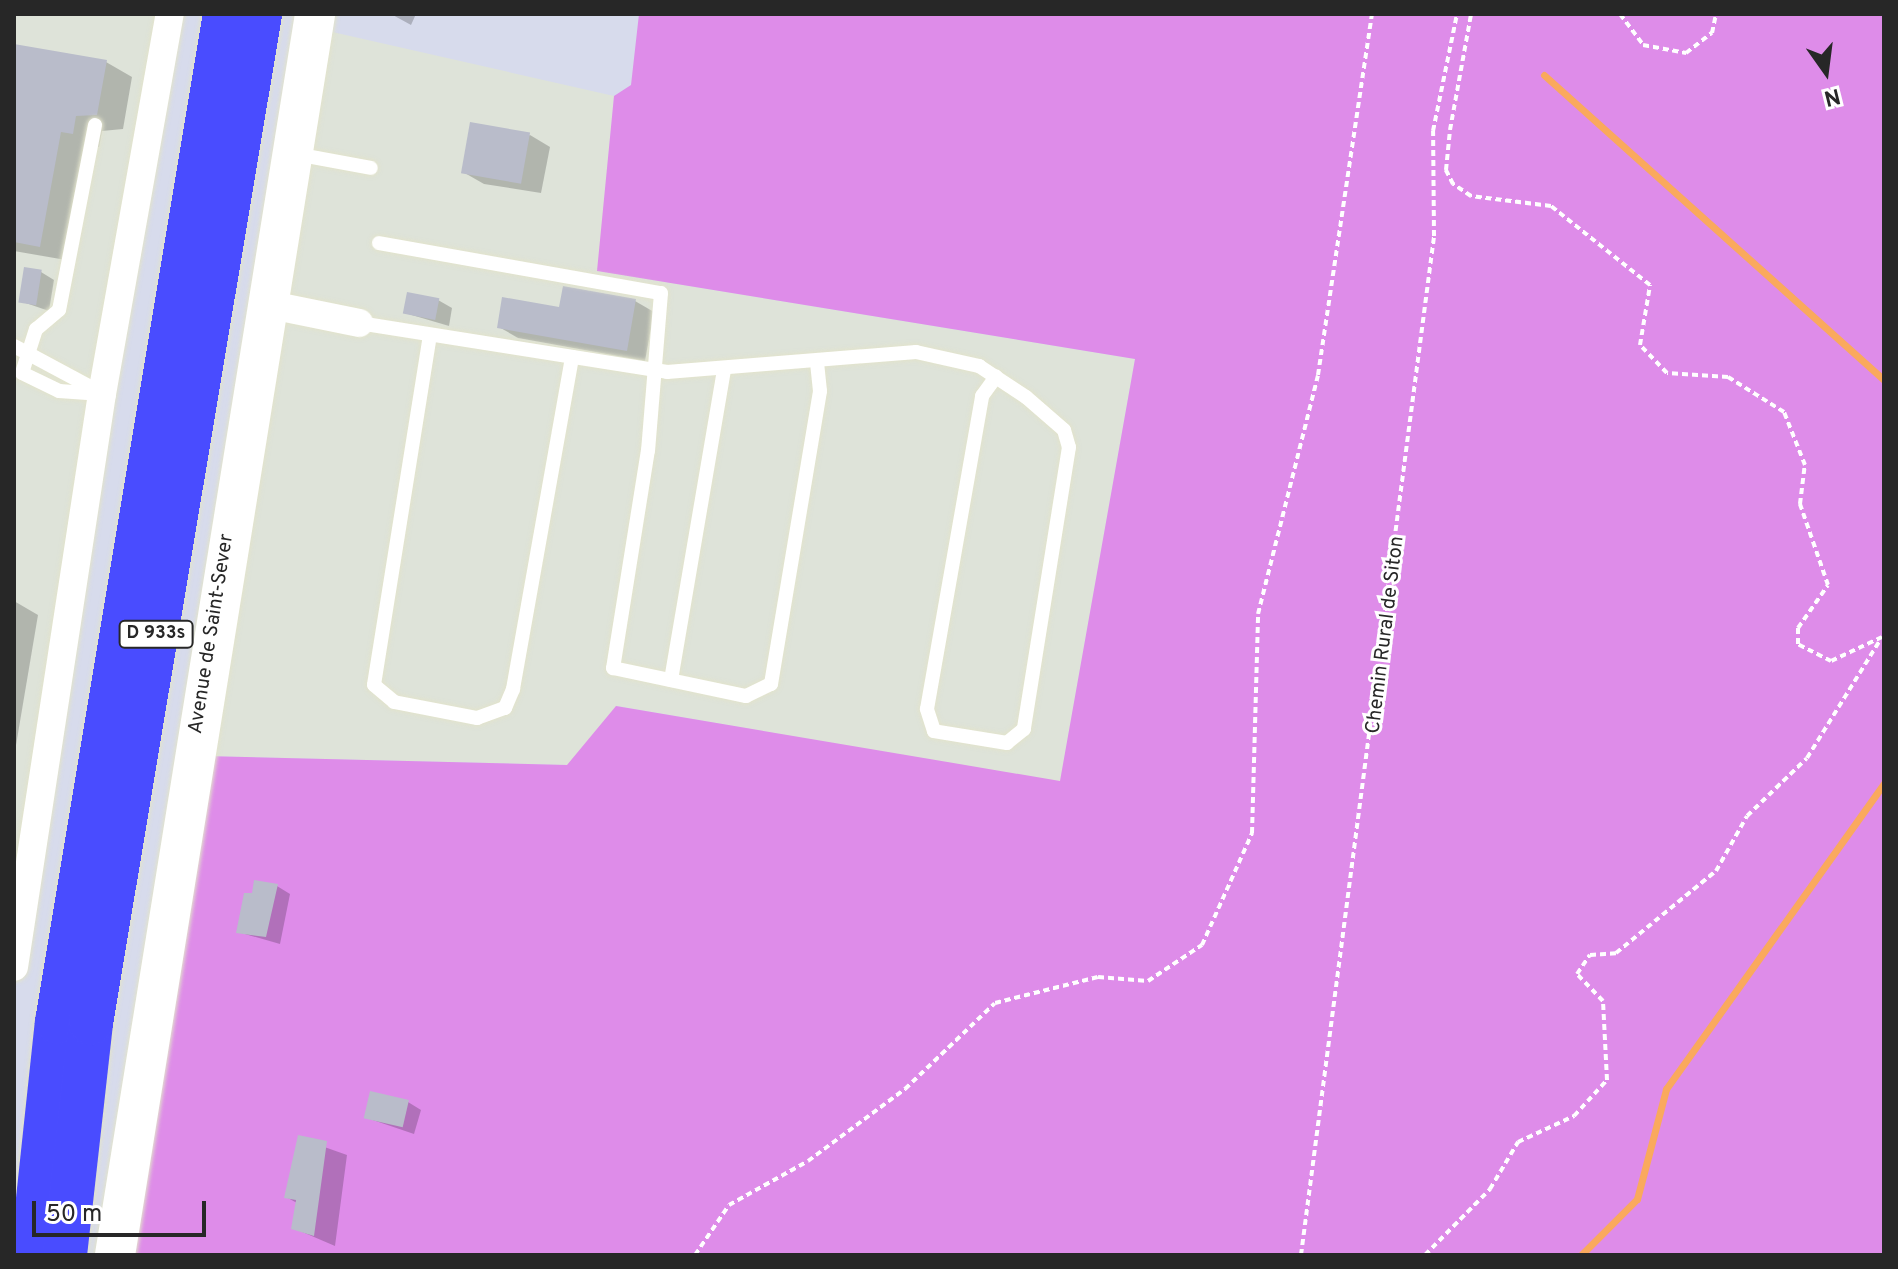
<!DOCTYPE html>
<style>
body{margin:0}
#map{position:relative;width:1898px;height:1269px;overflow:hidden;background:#d7dbec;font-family:Overpass,sans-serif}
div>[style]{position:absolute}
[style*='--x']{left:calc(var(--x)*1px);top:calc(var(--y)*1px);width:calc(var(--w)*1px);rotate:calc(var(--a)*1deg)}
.industrial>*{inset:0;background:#dee3d9}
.green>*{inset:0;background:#de8ce9}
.shadow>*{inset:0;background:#0003}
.stream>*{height:7px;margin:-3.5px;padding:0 3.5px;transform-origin:3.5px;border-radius:3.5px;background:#faa95d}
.building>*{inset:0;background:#b9bcca;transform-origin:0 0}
.path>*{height:4px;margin-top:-2px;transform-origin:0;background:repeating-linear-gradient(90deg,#fff 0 6px,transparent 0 10px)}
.roads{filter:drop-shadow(0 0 2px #e2e3cc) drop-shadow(0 0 2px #e2e3cc)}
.lane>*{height:14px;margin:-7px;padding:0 7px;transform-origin:7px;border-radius:7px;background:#fff}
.street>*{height:28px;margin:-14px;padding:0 14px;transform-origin:14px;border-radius:14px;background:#fff}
.secondary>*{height:40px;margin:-20px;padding:0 20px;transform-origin:20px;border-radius:20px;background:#fff}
.primary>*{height:44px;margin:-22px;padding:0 22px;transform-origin:22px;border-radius:22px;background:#494cff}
span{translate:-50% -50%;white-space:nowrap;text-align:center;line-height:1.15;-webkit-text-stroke:6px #fff;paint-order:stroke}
.shield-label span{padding:2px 6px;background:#fff;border:2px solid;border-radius:6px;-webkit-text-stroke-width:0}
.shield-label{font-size:18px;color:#272727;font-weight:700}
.street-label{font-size:20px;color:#272727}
.frame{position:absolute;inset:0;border:16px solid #272727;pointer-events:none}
.north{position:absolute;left:1786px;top:32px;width:80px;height:80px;-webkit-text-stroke:6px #fff;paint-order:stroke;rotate:166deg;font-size:22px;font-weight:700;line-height:32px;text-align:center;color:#272727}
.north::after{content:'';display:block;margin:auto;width:28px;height:36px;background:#272727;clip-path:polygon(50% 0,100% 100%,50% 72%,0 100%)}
.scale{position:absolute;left:32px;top:1201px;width:174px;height:36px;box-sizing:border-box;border:4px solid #272727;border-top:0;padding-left:10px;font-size:24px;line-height:28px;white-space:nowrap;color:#272727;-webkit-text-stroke:6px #fff;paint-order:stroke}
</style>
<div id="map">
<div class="industrial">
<i style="clip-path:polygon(14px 14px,157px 14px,14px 935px)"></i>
<i style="clip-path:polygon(328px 31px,614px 96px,598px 271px,1135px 359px,1060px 782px,617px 706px,568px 765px,203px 756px)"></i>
</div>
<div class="green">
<i style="clip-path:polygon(639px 14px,1884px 14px,1884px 1255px,122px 1255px,203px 756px,567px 765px,616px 706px,1060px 781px,1135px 359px,597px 271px,614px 96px,631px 85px)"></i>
</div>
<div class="shadow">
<i style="clip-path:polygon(391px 14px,416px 14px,411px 25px)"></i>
<i style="clip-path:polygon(14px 46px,106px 62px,132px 77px,123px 129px,102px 131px,99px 147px,87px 145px,66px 260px,14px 251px)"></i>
<i style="clip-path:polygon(530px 135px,550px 147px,541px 193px,484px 184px,463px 172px)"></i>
<i style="clip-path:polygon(41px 272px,54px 280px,49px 311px,20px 301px)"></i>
<i style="clip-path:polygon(438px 300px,452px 308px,449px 326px,405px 313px)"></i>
<i style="clip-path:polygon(635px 301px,654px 312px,645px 361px,518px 338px,499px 327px)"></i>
<i style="clip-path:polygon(14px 601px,38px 615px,14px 757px)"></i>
<i style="clip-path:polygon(277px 886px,290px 894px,280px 944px,238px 932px,253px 895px)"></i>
<i style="clip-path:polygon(408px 1102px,421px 1110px,414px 1134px,364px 1117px)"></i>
<i style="clip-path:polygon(299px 1138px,347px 1155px,335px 1246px,293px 1228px,297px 1203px,286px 1197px)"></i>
</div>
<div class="stream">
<i style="--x:1544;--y:75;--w:457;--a:41.9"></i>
<i style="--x:1581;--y:1255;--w:79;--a:-45"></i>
<i style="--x:1637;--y:1199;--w:114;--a:-75.2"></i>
<i style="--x:1666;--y:1089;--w:376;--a:-54.5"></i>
</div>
<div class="building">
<i style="clip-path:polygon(14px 44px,107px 60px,97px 115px,76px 116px,73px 134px,61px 132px,40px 247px,14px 242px)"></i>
<i style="left:470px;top:122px;width:61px;height:52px;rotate:10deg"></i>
<i style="left:24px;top:267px;width:18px;height:36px;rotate:9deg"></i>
<i style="clip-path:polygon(563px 286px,636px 299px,627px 351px,497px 328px,502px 297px,559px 307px)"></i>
<i style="left:407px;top:292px;width:33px;height:22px;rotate:11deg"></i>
<i style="clip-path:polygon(254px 880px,278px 884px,266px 937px,236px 933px,244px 893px,252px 893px)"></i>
<i style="left:370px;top:1091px;width:40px;height:28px;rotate:13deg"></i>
<i style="clip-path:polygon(298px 1135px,327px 1141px,314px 1236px,291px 1229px,296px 1200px,284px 1198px)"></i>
</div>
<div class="path">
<i style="--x:1620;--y:14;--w:39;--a:53"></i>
<i style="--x:1643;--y:45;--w:44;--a:10.5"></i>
<i style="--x:1686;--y:53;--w:33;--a:-38"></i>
<i style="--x:1712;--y:33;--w:19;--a:-78"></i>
<i style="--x:695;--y:1255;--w:60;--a:-55.8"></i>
<i style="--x:729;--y:1205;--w:90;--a:-29.1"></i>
<i style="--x:808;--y:1161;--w:121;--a:-36.6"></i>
<i style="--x:905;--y:1089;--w:124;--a:-43.7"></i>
<i style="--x:995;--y:1003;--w:106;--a:-14.2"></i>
<i style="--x:1098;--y:977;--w:50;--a:4.6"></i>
<i style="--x:1148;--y:981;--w:65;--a:-33.7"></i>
<i style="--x:1202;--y:945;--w:123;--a:-65.9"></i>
<i style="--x:1252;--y:833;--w:219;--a:-88.4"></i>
<i style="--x:1258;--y:614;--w:246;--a:-75.9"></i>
<i style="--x:1318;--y:375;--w:365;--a:-81.5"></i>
<i style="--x:1301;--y:1255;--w:1028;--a:-82.56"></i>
<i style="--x:1434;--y:236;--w:105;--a:-90.5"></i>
<i style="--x:1433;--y:131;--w:119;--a:-78.4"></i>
<i style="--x:1425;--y:1255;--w:93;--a:-45.4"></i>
<i style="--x:1490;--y:1189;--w:55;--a:-59.2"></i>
<i style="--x:1518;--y:1142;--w:62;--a:-24.9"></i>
<i style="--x:1574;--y:1116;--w:49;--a:-47.5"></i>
<i style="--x:1607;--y:1080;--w:79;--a:-92.9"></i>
<i style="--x:1603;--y:1001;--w:37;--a:-134"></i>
<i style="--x:1577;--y:974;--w:23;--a:-56"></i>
<i style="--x:1590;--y:955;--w:26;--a:-4"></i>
<i style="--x:1616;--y:953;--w:129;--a:-39.4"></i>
<i style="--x:1716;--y:871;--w:63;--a:-60.6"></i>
<i style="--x:1747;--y:816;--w:83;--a:-44"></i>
<i style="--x:1807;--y:758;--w:142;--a:-58.2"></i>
<i style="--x:1882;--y:637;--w:56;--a:154.8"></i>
<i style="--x:1831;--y:661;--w:37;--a:-153"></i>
<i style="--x:1798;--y:644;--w:16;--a:-90"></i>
<i style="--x:1798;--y:628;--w:52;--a:-55.1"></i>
<i style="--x:1828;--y:585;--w:86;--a:-109.1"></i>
<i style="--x:1800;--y:504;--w:39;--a:-83"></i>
<i style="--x:1805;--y:465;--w:57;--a:-111.6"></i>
<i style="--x:1784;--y:412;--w:66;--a:-148"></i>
<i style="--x:1728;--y:377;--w:61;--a:-176.2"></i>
<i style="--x:1667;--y:373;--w:39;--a:-134"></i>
<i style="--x:1640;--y:345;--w:61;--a:-80.5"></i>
<i style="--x:1650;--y:285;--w:127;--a:-141.4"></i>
<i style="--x:1551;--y:206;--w:81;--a:-172.9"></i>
<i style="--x:1471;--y:196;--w:22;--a:-146"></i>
<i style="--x:1453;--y:184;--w:16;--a:-117"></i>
<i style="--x:1446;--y:170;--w:40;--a:-84.3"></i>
<i style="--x:1450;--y:130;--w:118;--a:-79.7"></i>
</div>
<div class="roads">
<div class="lane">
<i style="--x:95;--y:125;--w:188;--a:101"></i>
<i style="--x:59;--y:310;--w:30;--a:140"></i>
<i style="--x:36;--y:329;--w:46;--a:107.7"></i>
<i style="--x:22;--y:373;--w:41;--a:25.9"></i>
<i style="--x:59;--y:391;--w:43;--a:4"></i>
<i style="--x:295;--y:154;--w:77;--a:10.4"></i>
<i style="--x:379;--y:243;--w:286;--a:10.1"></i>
<i style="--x:661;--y:293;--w:158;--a:94.7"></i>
<i style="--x:648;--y:450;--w:221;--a:99.1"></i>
<i style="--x:613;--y:668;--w:136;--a:11.9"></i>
<i style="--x:746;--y:696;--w:28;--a:-26"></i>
<i style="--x:771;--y:684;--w:297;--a:-80.5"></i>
<i style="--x:820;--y:391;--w:30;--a:-96"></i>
<i style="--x:359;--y:323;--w:312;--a:9"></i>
<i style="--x:667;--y:372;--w:250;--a:-4.6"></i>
<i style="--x:916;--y:352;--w:65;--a:12.5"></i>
<i style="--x:979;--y:366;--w:56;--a:33.4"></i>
<i style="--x:1026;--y:397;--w:50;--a:41"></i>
<i style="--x:1064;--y:430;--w:18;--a:74"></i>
<i style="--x:1069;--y:447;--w:286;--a:99.1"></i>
<i style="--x:1024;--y:729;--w:22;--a:141"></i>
<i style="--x:1007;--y:743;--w:74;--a:-170.7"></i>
<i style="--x:934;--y:731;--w:23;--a:-108"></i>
<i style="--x:927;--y:709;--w:318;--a:-80"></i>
<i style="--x:982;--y:396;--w:24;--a:-54"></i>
<i style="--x:430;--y:335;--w:354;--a:99.1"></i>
<i style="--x:374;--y:685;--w:26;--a:40"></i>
<i style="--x:394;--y:702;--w:85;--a:10.9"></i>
<i style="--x:477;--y:718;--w:30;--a:-20"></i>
<i style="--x:505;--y:708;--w:21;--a:-67"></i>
<i style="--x:513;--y:689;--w:337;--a:-79.9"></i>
<i style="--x:14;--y:346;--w:95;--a:28.2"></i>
<i style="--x:671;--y:680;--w:315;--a:-80.3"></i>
</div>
<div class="street">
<i style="--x:266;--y:304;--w:95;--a:11.5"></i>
<i style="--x:14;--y:967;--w:580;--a:-81.27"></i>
<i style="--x:102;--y:394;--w:386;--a:-79.9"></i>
</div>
<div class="secondary">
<i style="--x:115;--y:1255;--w:1257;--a:-80.84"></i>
</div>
<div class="primary">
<i style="--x:32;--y:1255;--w:234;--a:-83.9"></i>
<i style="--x:57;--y:1022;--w:1022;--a:-80.54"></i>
<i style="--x:65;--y:1255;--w:233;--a:-83.6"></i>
<i style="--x:91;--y:1023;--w:1023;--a:-80.49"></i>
</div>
</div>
<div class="shield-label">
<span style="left:156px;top:634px">D 933s</span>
</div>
<div class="street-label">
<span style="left:212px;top:634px;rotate:-81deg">Avenue de Saint-Sever</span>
<span style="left:1386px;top:635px;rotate:-83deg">Chemin Rural de Siton</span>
</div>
<div class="frame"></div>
<div class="north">N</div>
<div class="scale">50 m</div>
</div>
